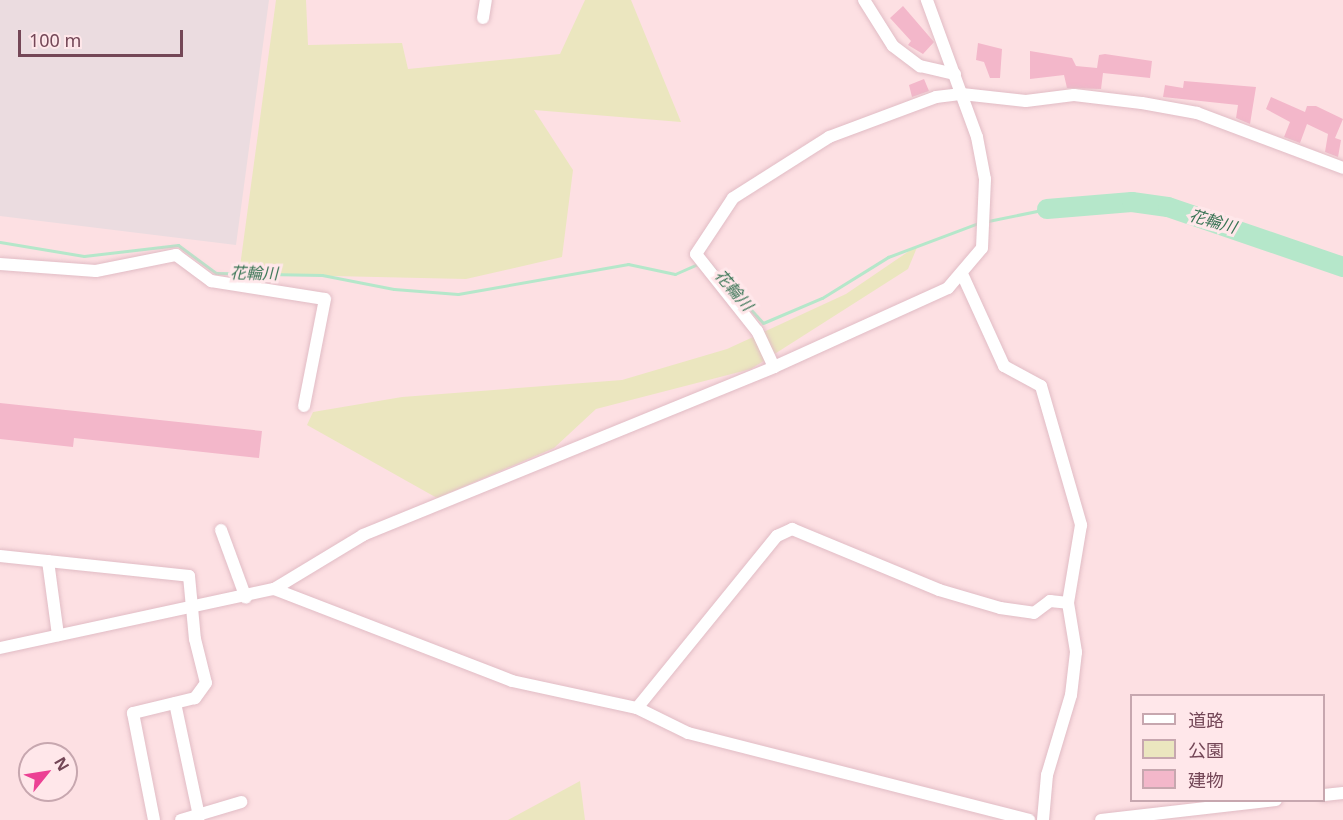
<!DOCTYPE html>
<meta charset="utf-8">
<style>
body{margin:0}
#map{position:relative;width:1343px;height:820px;overflow:hidden;background:#fde0e3;font-family:"Noto Sans","Noto Sans JP",sans-serif}
div>[style]{position:absolute}
[style*='--x']{left:calc(var(--x)*1px);top:calc(var(--y)*1px);width:calc(var(--w)*1px);rotate:calc(var(--a)*1deg)}
.industrial>*{inset:0;background:#ebdce0}
.green>*{inset:0;background:#ebe6bf}
.stream>*{height:3px;margin:-1.5px;padding:0 1.5px;transform-origin:1.5px;border-radius:1.5px;background:#b5e7ca}
.river>*{height:20px;margin:-10px;padding:0 10px;transform-origin:10px;border-radius:10px;background:#b5e7ca}
.building>*{inset:0;background:#f3b7ca}
.roads{filter:drop-shadow(0 0 2px #e1bcc5) drop-shadow(0 0 2px #e1bcc5)}
.minor>*{height:12px;margin:-6px;padding:0 6px;transform-origin:6px;border-radius:6px;background:#fff}
span{translate:-50% -50%;white-space:nowrap;text-align:center;line-height:1.15;-webkit-text-stroke:6px #ffe7ea;paint-order:stroke}
.water-label{font-size:16px;color:#387454;font-style:italic}
.legend{position:absolute;left:1130px;top:694px;width:195px;height:108px;box-sizing:border-box;background:#ffe7ea;border:2px solid #c7a7af;margin:0;padding:8px 10px;list-style:none;font-size:18px;color:#744757}
.legend li{display:flex;align-items:center;gap:12px;height:30px}
.legend b{width:30px;border:2px solid #c7a7af}
.north{position:absolute;left:18px;top:742px;width:60px;height:60px;box-sizing:border-box;background:#ffe7ea;border:2px solid #c7a7af;border-radius:50%;rotate:60deg;font-size:16px;font-weight:700;line-height:24px;text-align:center;color:#744757}
.north::after{content:'';display:block;margin:auto;width:21px;height:27px;background:#ec4194;clip-path:polygon(50% 0,100% 100%,50% 72%,0 100%)}
.scale{position:absolute;left:18px;top:30px;width:165px;height:27px;box-sizing:border-box;border:3px solid #744757;border-top:0;padding-left:8px;font-size:18px;line-height:21px;white-space:nowrap;color:#744757;-webkit-text-stroke:4px #ffe7ea;paint-order:stroke}
</style>
<div id="map">
<div class="industrial">
<i style="clip-path:polygon(0 0,269px 0,236px 245px,0 216px)"></i>
</div>
<div class="green">
<i style="clip-path:polygon(276px 0,306px 0,308px 45px,402px 43px,408px 69px,560px 54px,585px 0,631px 0,681px 122px,534px 110px,573px 170px,562px 257px,466px 279px,239px 274px)"></i>
<i style="clip-path:polygon(918px 245px,908px 269px,751px 369px,596px 409px,554px 448px,437px 498px,307px 425px,313px 412px,402px 397px,622px 380px,727px 349px,846px 294px)"></i>
<i style="clip-path:polygon(580px 781px,585px 820px,508px 820px)"></i>
</div>
<div class="stream">
<i style="--x:988;--y:221;--w:60;--a:-11.5"></i>
<i style="--x:0;--y:242;--w:85;--a:9.5"></i>
<i style="--x:84;--y:256;--w:95;--a:-6.7"></i>
<i style="--x:178;--y:245;--w:47;--a:36.4"></i>
<i style="--x:216;--y:273;--w:106;--a:1.1"></i>
<i style="--x:322;--y:275;--w:73;--a:11"></i>
<i style="--x:394;--y:289;--w:64;--a:4.5"></i>
<i style="--x:458;--y:294;--w:173;--a:-10"></i>
<i style="--x:628;--y:264;--w:48;--a:12"></i>
<i style="--x:675;--y:274;--w:27;--a:-24"></i>
<i style="--x:705;--y:259;--w:86;--a:47.8"></i>
<i style="--x:763;--y:323;--w:64;--a:-23"></i>
<i style="--x:822;--y:298;--w:78;--a:-31.8"></i>
<i style="--x:888;--y:257;--w:99;--a:-20.6"></i>
</div>
<div class="river">
<i style="--x:1047;--y:209;--w:85;--a:-4.7"></i>
<i style="--x:1132;--y:202;--w:36;--a:8"></i>
<i style="--x:1168;--y:207;--w:185;--a:18.9"></i>
</div>
<div class="building">
<i style="clip-path:polygon(903px 6px,934px 42px,923px 54px,908px 45px,911px 41px,890px 18px)"></i>
<i style="clip-path:polygon(978px 43px,1002px 49px,1000px 78px,990px 78px,984px 62px,976px 60px)"></i>
<i style="clip-path:polygon(1030px 51px,1072px 58px,1076px 66px,1097px 68px,1099px 55px,1105px 54px,1152px 61px,1150px 78px,1103px 73px,1101px 89px,1067px 88px,1064px 75px,1030px 79px)"></i>
<i style="clip-path:polygon(924px 79px,929px 91px,912px 97px,909px 85px)"></i>
<i style="clip-path:polygon(1184px 81px,1256px 87px,1250px 124px,1236px 118px,1238px 105px,1163px 97px,1165px 85px,1183px 88px)"></i>
<i style="clip-path:polygon(1271px 97px,1305px 112px,1307px 106px,1316px 106px,1343px 119px,1335px 138px,1341px 140px,1338px 157px,1325px 152px,1328px 134px,1307px 124px,1300px 143px,1284px 137px,1290px 122px,1266px 109px)"></i>
<i style="clip-path:polygon(0 403px,262px 431px,259px 458px,74px 438px,73px 447px,0 439px)"></i>
</div>
<div class="roads">
<div class="minor">
<i style="--x:864;--y:0;--w:54;--a:57.8"></i>
<i style="--x:893;--y:46;--w:34;--a:37"></i>
<i style="--x:920;--y:66;--w:36;--a:13"></i>
<i style="--x:483;--y:18;--w:18;--a:-81"></i>
<i style="--x:0;--y:264;--w:96;--a:4.2"></i>
<i style="--x:96;--y:271;--w:82;--a:-11.3"></i>
<i style="--x:176;--y:255;--w:44;--a:36.6"></i>
<i style="--x:211;--y:281;--w:115;--a:9"></i>
<i style="--x:325;--y:299;--w:109;--a:101.1"></i>
<i style="--x:963;--y:276;--w:99;--a:65.5"></i>
<i style="--x:1004;--y:366;--w:42;--a:28.4"></i>
<i style="--x:1041;--y:386;--w:145;--a:73.9"></i>
<i style="--x:1081;--y:525;--w:79;--a:99.5"></i>
<i style="--x:1068;--y:603;--w:50;--a:80.7"></i>
<i style="--x:1076;--y:652;--w:43;--a:96.6"></i>
<i style="--x:1071;--y:695;--w:84;--a:106.7"></i>
<i style="--x:1047;--y:775;--w:45;--a:95.1"></i>
<i style="--x:774;--y:367;--w:40;--a:-115"></i>
<i style="--x:757;--y:331;--w:98;--a:-128.4"></i>
<i style="--x:696;--y:254;--w:67;--a:-56.5"></i>
<i style="--x:733;--y:198;--w:114;--a:-32.4"></i>
<i style="--x:829;--y:137;--w:114;--a:-20.5"></i>
<i style="--x:936;--y:97;--w:26;--a:-7"></i>
<i style="--x:962;--y:94;--w:64;--a:6.2"></i>
<i style="--x:1026;--y:101;--w:48;--a:-7.1"></i>
<i style="--x:1074;--y:95;--w:68;--a:6.7"></i>
<i style="--x:1142;--y:103;--w:56;--a:10.3"></i>
<i style="--x:1197;--y:113;--w:156;--a:20.6"></i>
<i style="--x:221;--y:530;--w:72;--a:69.8"></i>
<i style="--x:0;--y:556;--w:190;--a:6"></i>
<i style="--x:189;--y:576;--w:63;--a:84.6"></i>
<i style="--x:195;--y:639;--w:45;--a:76"></i>
<i style="--x:206;--y:683;--w:19;--a:126"></i>
<i style="--x:195;--y:698;--w:64;--a:166.4"></i>
<i style="--x:133;--y:713;--w:109;--a:78.9"></i>
<i style="--x:48;--y:561;--w:75;--a:82.3"></i>
<i style="--x:274;--y:589;--w:255;--a:21.1"></i>
<i style="--x:512;--y:681;--w:128;--a:12.2"></i>
<i style="--x:637;--y:708;--w:57;--a:26.1"></i>
<i style="--x:688;--y:733;--w:352;--a:14.3"></i>
<i style="--x:0;--y:648;--w:280;--a:-12.2"></i>
<i style="--x:274;--y:589;--w:104;--a:-31.2"></i>
<i style="--x:363;--y:535;--w:444;--a:-22.2"></i>
<i style="--x:774;--y:367;--w:191;--a:-24.4"></i>
<i style="--x:948;--y:288;--w:52;--a:-49.6"></i>
<i style="--x:982;--y:248;--w:69;--a:-87.5"></i>
<i style="--x:985;--y:179;--w:43;--a:-100.8"></i>
<i style="--x:977;--y:137;--w:146;--a:-110.1"></i>
<i style="--x:175;--y:703;--w:116;--a:78"></i>
<i style="--x:637;--y:708;--w:222;--a:-50.9"></i>
<i style="--x:777;--y:536;--w:17;--a:-25"></i>
<i style="--x:792;--y:529;--w:159;--a:22.5"></i>
<i style="--x:939;--y:590;--w:64;--a:16.4"></i>
<i style="--x:1000;--y:608;--w:34;--a:8"></i>
<i style="--x:1034;--y:613;--w:20;--a:-37"></i>
<i style="--x:1050;--y:601;--w:18;--a:6"></i>
<i style="--x:1324;--y:795;--w:19;--a:-6"></i>
<i style="--x:181;--y:820;--w:63;--a:-16.7"></i>
<i style="--x:1101;--y:820;--w:176;--a:-6.5"></i>
</div>
</div>
<div class="water-label">
<span style="left:1213px;top:221px;rotate:16deg">花輪川</span>
<span style="left:254px;top:273px;rotate:1deg">花輪川</span>
<span style="left:734px;top:290px;rotate:49deg">花輪川</span>
</div>
<ul class="legend">
<li><b style="height:8px;background:#fff"></b>道路</li>
<li><b style="height:16px;background:#ebe6bf"></b>公園</li>
<li><b style="height:16px;background:#f3b7ca"></b>建物</li>
</ul>
<div class="north">N</div>
<div class="scale">100 m</div>
</div>
